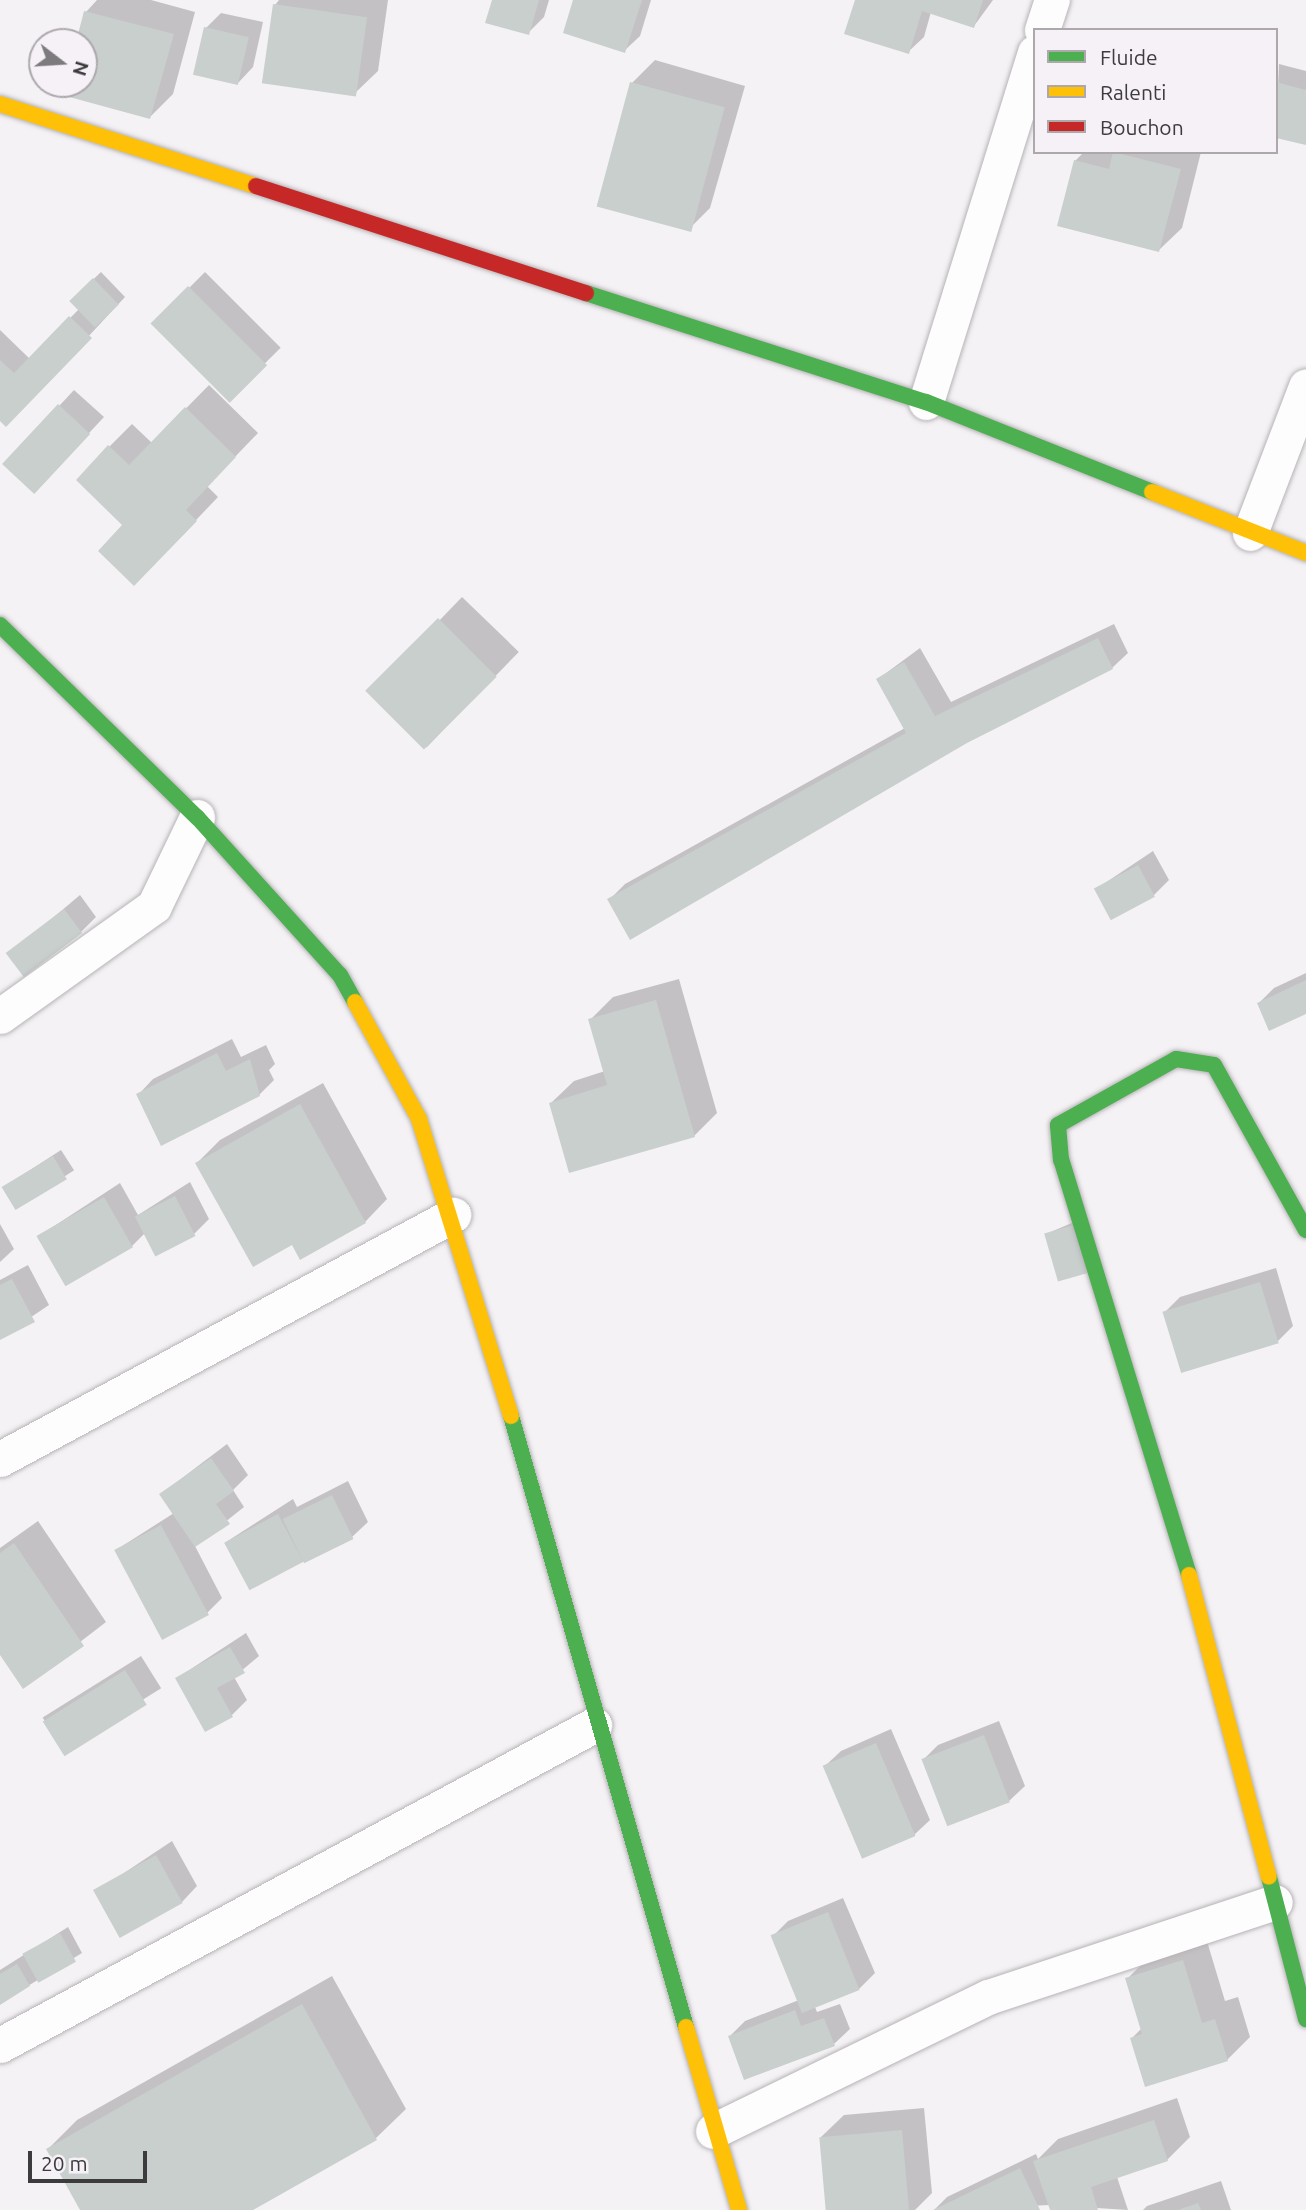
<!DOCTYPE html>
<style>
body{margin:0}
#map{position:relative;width:1306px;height:2210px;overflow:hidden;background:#f5f2f5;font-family:Ubuntu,sans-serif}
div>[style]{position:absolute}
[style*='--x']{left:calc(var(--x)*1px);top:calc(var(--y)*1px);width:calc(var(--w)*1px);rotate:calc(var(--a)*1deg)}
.shadow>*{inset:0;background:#0003;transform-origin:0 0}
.building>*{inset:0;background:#c8cfcd;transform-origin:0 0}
.roads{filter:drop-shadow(0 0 2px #b6b3b6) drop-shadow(0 0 2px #b6b3b6)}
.street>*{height:35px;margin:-17.5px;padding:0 17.5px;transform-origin:17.5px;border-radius:17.5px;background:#fefdfe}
.fast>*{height:16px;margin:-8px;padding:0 8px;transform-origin:8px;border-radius:8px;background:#4caf50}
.slow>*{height:16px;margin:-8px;padding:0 8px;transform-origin:8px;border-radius:8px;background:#ffc107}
.jam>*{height:16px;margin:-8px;padding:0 8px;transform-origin:8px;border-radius:8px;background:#c62828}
span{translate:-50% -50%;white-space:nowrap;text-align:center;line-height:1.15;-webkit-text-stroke:7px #f6f1f6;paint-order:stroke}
.legend{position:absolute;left:1033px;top:28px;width:245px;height:126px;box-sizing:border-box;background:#f6f1f6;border:2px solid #aca8ac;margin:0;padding:9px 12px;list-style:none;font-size:21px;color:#3c3b3d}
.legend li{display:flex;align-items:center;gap:14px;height:35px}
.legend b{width:35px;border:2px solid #aca8ac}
.north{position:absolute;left:28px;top:28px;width:70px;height:70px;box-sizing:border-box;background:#f6f1f6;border:2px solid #aca8ac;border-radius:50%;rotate:107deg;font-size:19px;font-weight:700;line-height:28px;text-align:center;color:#3c3b3d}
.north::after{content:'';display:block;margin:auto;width:24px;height:32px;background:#7d7b7d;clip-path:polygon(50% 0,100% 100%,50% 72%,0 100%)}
.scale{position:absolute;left:28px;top:2151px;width:119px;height:32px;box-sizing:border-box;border:4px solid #3c3b3d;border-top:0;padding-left:9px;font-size:21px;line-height:24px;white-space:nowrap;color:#3c3b3d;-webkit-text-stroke:5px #f6f1f6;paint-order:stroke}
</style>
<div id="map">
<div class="shadow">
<i style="clip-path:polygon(97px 0,151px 0,195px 12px,173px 94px,150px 117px,66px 84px,84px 84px,84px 42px,78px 42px,86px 12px)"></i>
<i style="clip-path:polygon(279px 0,388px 0,378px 71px,355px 93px,275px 5px)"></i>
<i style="clip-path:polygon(493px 0,549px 0,544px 17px,528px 33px)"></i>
<i style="clip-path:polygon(575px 0,651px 0,640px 36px,624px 51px)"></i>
<i style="clip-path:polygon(857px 0,993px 0,974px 26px,931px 12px,924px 37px,908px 52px)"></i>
<i style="clip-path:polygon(221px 13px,263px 22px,253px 67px,238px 83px,206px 28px)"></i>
<i style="clip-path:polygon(655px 60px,745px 86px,710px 208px,687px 231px,632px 83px)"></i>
<i style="clip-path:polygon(1279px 64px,1306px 71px,1306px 144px,1276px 136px)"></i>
<i style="clip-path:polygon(1084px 152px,1201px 152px,1182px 228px,1159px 250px,1075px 161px)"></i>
<i style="clip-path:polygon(101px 272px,125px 297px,21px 409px,0 419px,0 330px,30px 359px,79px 309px,71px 301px)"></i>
<i style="left:205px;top:272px;width:107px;height:74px;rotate:45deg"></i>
<i style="clip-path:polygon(209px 385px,258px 433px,207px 486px,218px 497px,157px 561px,125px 525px,109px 447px,132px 424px,152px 443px)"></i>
<i style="clip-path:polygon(74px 390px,104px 417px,49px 476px,5px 464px)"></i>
<i style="left:462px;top:597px;width:79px;height:133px;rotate:44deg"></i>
<i style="clip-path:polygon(1114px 624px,1128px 653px,1112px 668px,610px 899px,625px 884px,905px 728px,878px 679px,920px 648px,951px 702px)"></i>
<i style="clip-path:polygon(1153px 851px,1169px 880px,1154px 895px,1096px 889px)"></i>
<i style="clip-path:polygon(80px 895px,96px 917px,81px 932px,10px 954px)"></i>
<i style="clip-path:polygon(1306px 973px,1306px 1012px,1259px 1003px,1274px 988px)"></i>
<i style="clip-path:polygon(679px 979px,717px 1113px,694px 1136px,551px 1103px,574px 1081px,605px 1071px,590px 1020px,613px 997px)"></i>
<i style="clip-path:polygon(232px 1039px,241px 1057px,266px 1045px,275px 1064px,269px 1070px,274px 1080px,259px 1095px,138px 1095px,153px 1079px)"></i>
<i style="clip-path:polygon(323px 1083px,387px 1199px,365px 1222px,197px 1163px,220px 1140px)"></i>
<i style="left:61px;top:1150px;width:24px;height:68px;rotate:57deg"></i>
<i style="clip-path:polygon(190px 1182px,209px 1219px,194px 1234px,145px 1233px,132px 1246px,39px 1236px,120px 1183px,138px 1215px)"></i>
<i style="clip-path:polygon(1081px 1219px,1094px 1264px,1046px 1234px)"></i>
<i style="clip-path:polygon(0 1224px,14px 1249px,0 1262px)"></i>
<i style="clip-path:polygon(28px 1265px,49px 1305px,0 1338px,0 1280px)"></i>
<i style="clip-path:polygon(1276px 1268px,1293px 1326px,1278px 1341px,1165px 1312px,1180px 1297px)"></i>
<i style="clip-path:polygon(227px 1444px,248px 1475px,233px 1490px,244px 1507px,195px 1546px,222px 1598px,207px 1613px,116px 1550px,174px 1513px,161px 1494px)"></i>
<i style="clip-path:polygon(348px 1481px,368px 1522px,352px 1537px,250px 1588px,226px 1542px,293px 1499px,297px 1507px)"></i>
<i style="clip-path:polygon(38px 1521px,106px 1622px,23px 1686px,0 1652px,0 1548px)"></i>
<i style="clip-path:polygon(246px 1633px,259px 1656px,234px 1677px,247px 1700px,231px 1716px,177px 1678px)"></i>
<i style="left:141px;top:1656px;width:38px;height:116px;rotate:58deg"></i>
<i style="clip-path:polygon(999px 1721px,1025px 1786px,1009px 1801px,923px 1760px,938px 1745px)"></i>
<i style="clip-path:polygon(891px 1729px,930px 1820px,914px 1835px,825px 1766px,841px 1751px)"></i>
<i style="clip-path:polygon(172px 1841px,197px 1886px,182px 1902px,97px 1891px)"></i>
<i style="clip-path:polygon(843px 1898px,875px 1973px,859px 1989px,815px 2007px,817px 2012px,840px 2004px,850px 2029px,834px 2044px,730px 2036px,745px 2021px,799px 2000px,773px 1936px,788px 1921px)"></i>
<i style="clip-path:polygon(68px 1927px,82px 1953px,0 2003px,0 1970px)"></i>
<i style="clip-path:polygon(1206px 1938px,1225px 2001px,1238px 1997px,1250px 2037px,1227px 2060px,1132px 2038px,1142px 2028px,1127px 1979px,1150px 1956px)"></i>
<i style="clip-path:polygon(332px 1976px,406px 2109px,376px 2138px,250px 2210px,82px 2210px,48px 2149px,77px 2120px)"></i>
<i style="clip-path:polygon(1177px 2098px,1190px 2137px,1167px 2160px,1117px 2177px,1128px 2210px,1050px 2205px,934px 2210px,947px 2197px,1036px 2154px,1038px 2159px,1058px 2139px)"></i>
<i style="clip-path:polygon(924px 2108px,932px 2193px,915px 2210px,827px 2210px,821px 2137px,844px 2115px)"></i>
<i style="clip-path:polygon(1221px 2181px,1231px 2210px,1143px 2210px,1147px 2206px)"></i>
</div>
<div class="building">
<i style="clip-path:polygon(492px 0,539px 0,529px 35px,485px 23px)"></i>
<i style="clip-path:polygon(573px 0,642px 0,625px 53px,563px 33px)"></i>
<i style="clip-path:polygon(855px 0,983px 0,974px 28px,922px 11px,909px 54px,844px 34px)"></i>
<i style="left:273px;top:4px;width:95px;height:80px;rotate:8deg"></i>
<i style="clip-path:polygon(84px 11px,174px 34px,150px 119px,62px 95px,65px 84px,84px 84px,84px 42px,76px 42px)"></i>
<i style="left:204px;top:27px;width:46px;height:49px;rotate:13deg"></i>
<i style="left:630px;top:82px;width:98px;height:129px;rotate:15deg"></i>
<i style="clip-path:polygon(1276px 82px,1306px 90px,1306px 145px,1276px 138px)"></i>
<i style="clip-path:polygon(1113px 152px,1181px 169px,1159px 252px,1057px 226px,1074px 160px,1109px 169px)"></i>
<i style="left:93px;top:278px;width:37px;height:33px;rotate:46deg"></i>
<i style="left:188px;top:286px;width:112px;height:53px;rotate:45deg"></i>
<i style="clip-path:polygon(69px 316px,92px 338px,6px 427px,0 421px,0 360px,14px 373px)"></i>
<i style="left:58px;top:404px;width:44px;height:82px;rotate:43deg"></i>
<i style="clip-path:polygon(185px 407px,236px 457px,186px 510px,197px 521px,134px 586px,98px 551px,122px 525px,76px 480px,108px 445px,129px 465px)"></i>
<i style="left:438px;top:618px;width:83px;height:103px;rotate:45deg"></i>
<i style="clip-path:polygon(1098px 638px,1113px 669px,967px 743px,630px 940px,607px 899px,906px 733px,876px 679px,904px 662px,935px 716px)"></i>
<i style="left:1138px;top:865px;width:36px;height:50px;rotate:62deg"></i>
<i style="left:64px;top:909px;width:30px;height:73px;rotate:53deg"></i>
<i style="clip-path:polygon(1306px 980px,1306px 1014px,1269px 1031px,1257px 1003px)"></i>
<i style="clip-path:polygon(656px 1000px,695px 1137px,569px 1173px,549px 1103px,607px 1085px,588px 1019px)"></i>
<i style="clip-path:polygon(217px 1053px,226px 1071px,250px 1059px,260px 1096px,161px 1146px,136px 1094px)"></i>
<i style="clip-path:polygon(300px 1104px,366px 1223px,300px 1260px,292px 1245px,253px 1267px,195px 1163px)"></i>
<i style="left:53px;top:1156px;width:27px;height:60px;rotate:59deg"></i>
<i style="left:175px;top:1196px;width:45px;height:45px;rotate:63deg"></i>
<i style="left:104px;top:1197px;width:58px;height:78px;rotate:60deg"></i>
<i style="left:1074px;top:1225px;width:50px;height:31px;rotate:74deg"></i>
<i style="clip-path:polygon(12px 1279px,35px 1322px,0 1340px,0 1285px)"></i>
<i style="left:1260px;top:1282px;width:64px;height:102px;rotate:73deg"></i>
<i style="clip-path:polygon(211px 1458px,234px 1491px,216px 1504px,230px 1524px,195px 1547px,159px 1494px)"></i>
<i style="left:332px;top:1495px;width:49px;height:55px;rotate:64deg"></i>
<i style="left:278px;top:1514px;width:54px;height:61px;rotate:62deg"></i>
<i style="left:161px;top:1525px;width:102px;height:53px;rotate:62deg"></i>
<i style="clip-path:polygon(14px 1543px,84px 1646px,23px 1689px,0 1655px,0 1553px)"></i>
<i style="clip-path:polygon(230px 1647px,245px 1673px,217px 1688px,233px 1717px,205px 1732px,175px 1678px)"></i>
<i style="left:125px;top:1670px;width:41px;height:97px;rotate:58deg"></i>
<i style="left:984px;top:1735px;width:72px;height:67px;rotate:69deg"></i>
<i style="left:876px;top:1743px;width:101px;height:58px;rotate:67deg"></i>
<i style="left:156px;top:1855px;width:55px;height:72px;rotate:61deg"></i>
<i style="left:828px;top:1912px;width:84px;height:62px;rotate:68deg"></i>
<i style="left:60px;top:1933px;width:33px;height:43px;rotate:61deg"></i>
<i style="clip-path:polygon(1183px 1960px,1202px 2023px,1215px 2019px,1228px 2061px,1145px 2087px,1130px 2038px,1142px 2034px,1125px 1978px)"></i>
<i style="clip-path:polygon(17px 1964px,30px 1986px,0 2005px,0 1974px)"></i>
<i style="clip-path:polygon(302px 2004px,377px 2140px,253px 2210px,80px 2210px,46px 2149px)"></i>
<i style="clip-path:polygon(795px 2010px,801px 2026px,824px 2018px,835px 2046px,744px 2080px,728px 2036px)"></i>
<i style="clip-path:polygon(1154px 2120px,1168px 2161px,1091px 2187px,1098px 2210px,1050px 2210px,1033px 2161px)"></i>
<i style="left:902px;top:2130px;width:80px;height:83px;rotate:85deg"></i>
<i style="clip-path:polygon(1020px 2168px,1040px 2210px,933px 2210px)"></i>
<i style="clip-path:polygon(1198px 2203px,1201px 2210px,1178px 2210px)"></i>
</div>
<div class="roads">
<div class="street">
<i style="--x:1042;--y:30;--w:32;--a:-72"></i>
<i style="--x:926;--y:402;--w:366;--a:-72.7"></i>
<i style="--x:1250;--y:533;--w:157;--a:-69.1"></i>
<i style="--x:0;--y:1016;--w:189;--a:-35.5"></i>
<i style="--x:154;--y:906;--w:99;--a:-64.2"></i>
<i style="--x:0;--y:1459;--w:515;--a:-28.31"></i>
<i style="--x:0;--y:2045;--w:675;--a:-28.31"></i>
<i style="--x:713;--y:2131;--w:306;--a:-26"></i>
<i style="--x:988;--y:1997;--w:302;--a:-18.3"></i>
</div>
<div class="fast">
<i style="--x:586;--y:293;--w:357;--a:17.8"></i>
<i style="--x:926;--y:402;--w:243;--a:21.7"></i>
<i style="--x:0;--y:625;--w:275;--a:44.3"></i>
<i style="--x:197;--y:817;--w:213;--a:47.9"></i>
<i style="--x:340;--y:975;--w:31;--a:61"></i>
<i style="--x:511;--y:1416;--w:636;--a:74.02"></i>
<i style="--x:1189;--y:1575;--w:434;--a:-107.1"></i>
<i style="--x:1061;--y:1160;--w:35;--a:-95"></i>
<i style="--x:1058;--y:1125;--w:135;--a:-29.2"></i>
<i style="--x:1176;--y:1059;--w:38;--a:9"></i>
<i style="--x:1214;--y:1065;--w:189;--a:60.9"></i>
<i style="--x:1269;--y:1877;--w:147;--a:75.4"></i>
</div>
<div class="slow">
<i style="--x:0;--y:104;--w:269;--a:17.8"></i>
<i style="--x:1152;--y:492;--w:166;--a:21.6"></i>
<i style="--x:355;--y:1002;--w:133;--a:61.3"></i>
<i style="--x:419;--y:1119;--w:311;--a:72.8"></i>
<i style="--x:1189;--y:1575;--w:312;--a:75.2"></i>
<i style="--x:686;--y:2027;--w:191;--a:73.8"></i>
</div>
<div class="jam">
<i style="--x:256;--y:186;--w:347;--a:18"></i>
</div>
</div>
<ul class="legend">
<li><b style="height:9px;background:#4caf50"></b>Fluide</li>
<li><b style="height:9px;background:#ffc107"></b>Ralenti</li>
<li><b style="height:9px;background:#c62828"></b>Bouchon</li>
</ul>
<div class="north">N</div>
<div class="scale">20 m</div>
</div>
